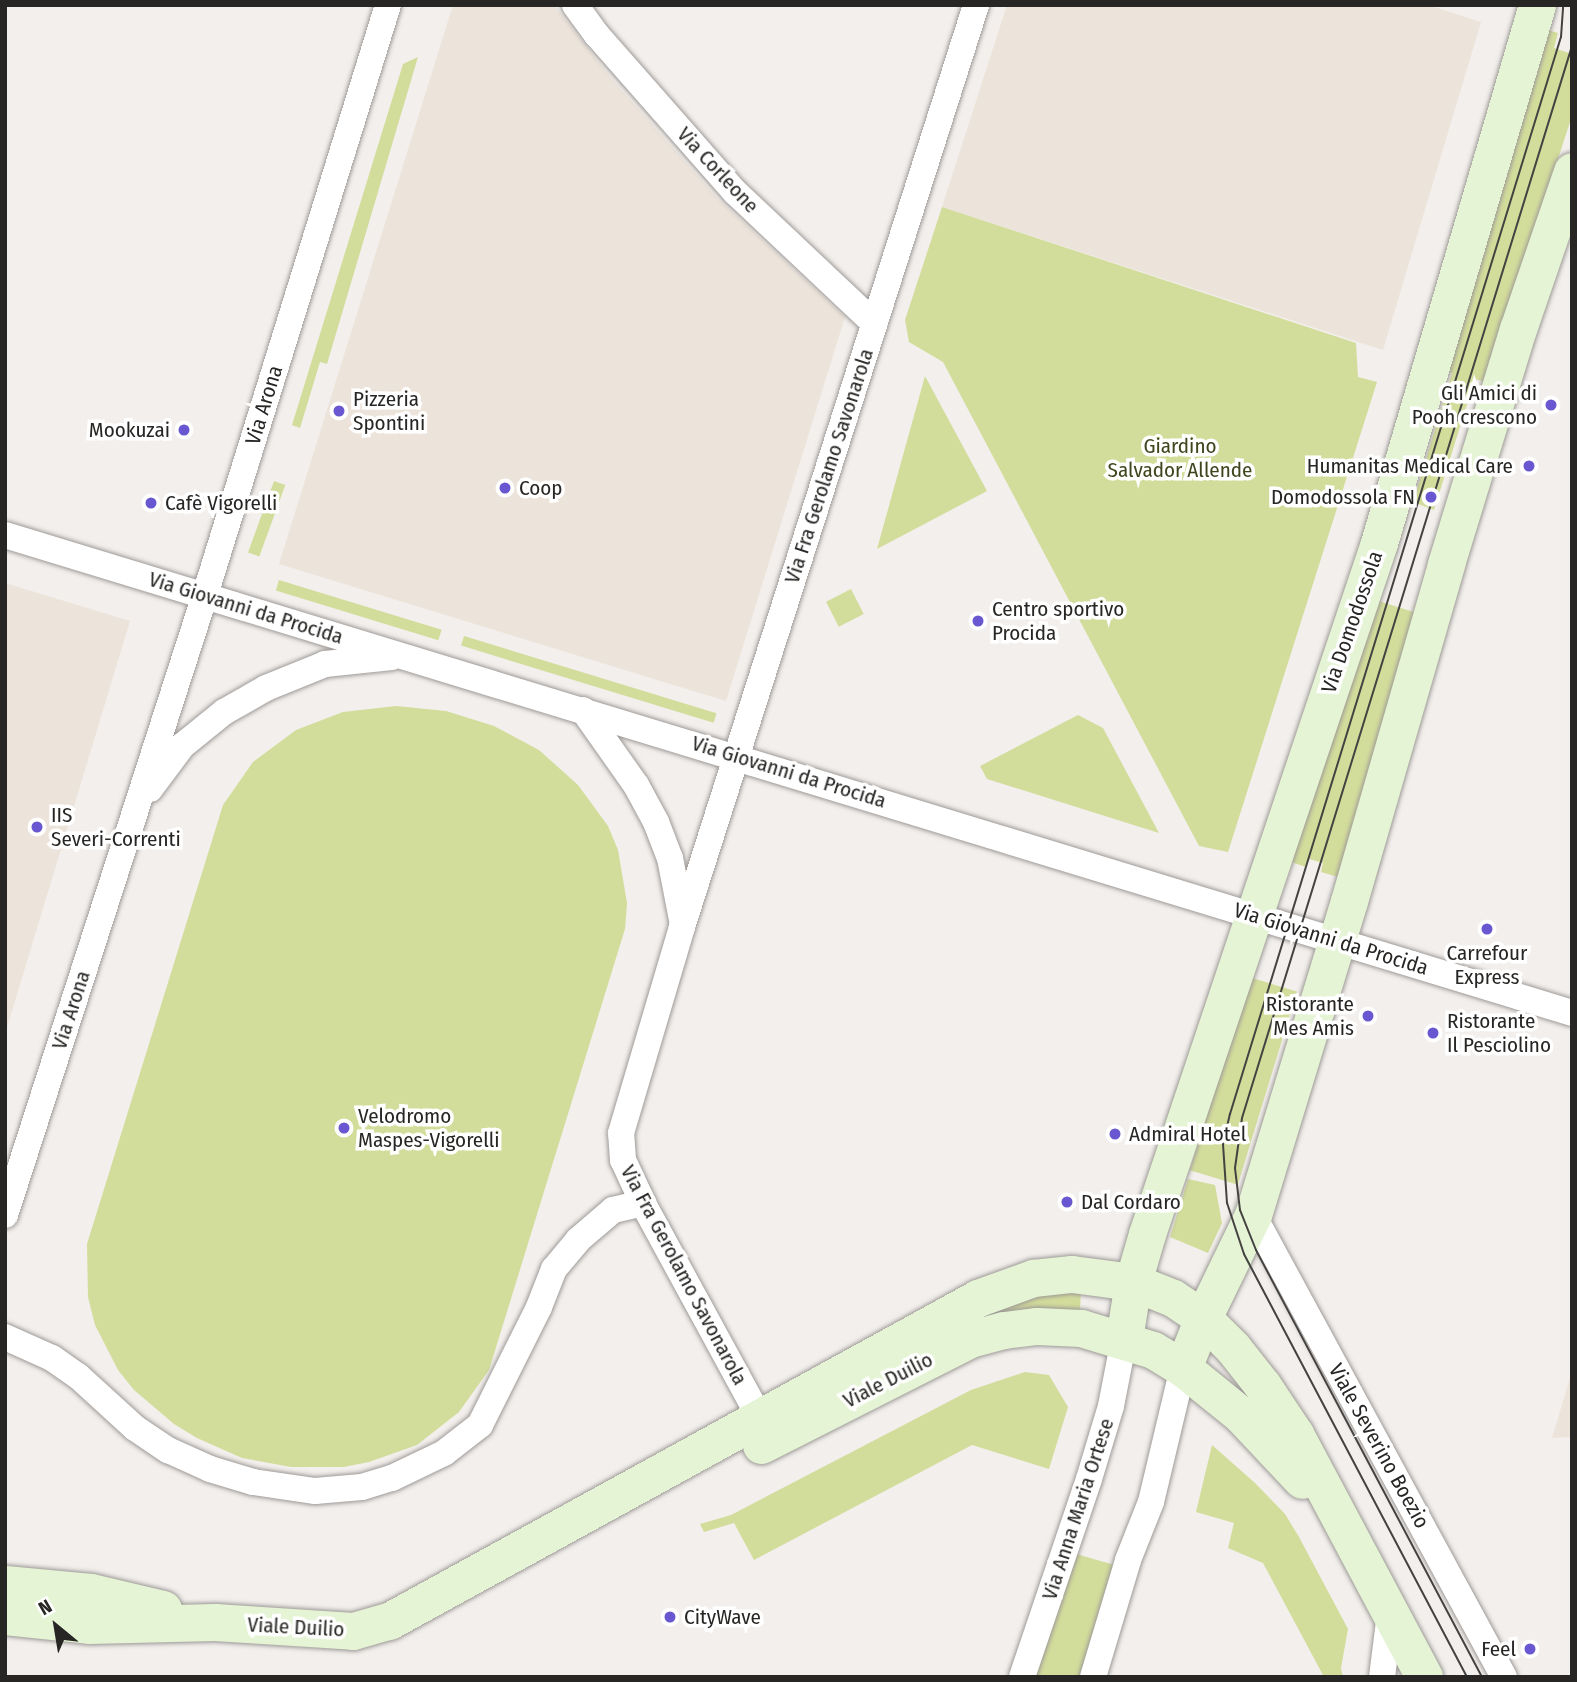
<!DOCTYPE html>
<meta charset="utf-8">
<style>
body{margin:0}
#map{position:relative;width:1577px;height:1682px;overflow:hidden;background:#f2efec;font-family:"Fira Sans Condensed",sans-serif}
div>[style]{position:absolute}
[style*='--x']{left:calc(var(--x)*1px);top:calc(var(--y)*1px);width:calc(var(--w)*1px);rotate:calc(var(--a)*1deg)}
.built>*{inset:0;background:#ece3da}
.green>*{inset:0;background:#d3dd9b;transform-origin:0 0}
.roads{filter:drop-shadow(0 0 2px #9e9a98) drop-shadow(0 0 2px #9e9a98)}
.street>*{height:26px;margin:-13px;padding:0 13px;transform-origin:13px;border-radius:13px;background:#fff}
.secondary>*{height:37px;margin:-18.5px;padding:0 18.5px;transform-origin:18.5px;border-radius:18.5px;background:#e5f4d4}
.tram>*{height:2px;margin:-1px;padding:0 1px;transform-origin:1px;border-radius:1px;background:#444341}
.dots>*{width:19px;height:19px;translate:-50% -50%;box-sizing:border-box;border:4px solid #fff;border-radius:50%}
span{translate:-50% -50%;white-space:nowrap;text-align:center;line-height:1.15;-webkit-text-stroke:7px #fff;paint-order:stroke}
.street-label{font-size:21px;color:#272624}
.poi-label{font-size:21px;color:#272624}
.right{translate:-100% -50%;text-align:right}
.left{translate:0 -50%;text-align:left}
.park-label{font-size:21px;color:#41451e}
.frame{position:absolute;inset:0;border:7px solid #272624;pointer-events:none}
.north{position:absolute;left:21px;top:1591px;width:70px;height:70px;-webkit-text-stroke:5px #fff;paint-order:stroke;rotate:330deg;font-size:19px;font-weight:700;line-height:28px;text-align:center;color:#272624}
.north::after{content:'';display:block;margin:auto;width:24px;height:32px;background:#272624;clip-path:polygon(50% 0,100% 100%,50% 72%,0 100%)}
</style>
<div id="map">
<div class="built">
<i style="clip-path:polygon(453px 5px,554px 5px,610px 77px,718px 199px,845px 317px,726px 701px,279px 564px)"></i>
<i style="clip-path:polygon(1007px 5px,1428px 5px,1481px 22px,1383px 350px,942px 207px)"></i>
<i style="clip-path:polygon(5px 583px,130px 621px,5px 1034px)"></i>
<i style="clip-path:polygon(1572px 1371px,1572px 1437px,1552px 1438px)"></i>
</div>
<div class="green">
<i style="clip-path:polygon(1541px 28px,1558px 33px,1554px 48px,1572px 54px,1572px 116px,1485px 382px,1475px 379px,1434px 510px,1413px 502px,1452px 373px,1438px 368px)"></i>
<i style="clip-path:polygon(418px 57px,327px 364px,320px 362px,300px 428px,292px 425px,403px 64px)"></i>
<i style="clip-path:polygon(942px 207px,1356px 343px,1358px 377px,1377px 382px,1228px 852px,1199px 846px,943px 362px,909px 342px,905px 320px)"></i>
<i style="clip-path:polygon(925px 376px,987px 491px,877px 549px)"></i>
<i style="left:274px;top:481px;width:12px;height:76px;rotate:20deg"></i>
<i style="left:279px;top:580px;width:170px;height:11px;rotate:17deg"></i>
<i style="left:851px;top:589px;width:28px;height:28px;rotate:63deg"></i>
<i style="clip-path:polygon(1372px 599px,1420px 614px,1338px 877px,1321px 872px,1323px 863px,1309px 859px,1306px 867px,1291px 862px)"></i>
<i style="left:464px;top:636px;width:264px;height:10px;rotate:17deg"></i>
<i style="clip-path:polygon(396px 706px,446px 711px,494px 726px,539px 750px,578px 785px,608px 826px,618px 850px,627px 903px,625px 929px,489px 1370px,459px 1412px,417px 1445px,369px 1462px,344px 1467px,291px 1467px,242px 1458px,197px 1438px,174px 1424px,134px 1390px,118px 1370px,95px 1325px,88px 1297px,87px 1244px,223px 805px,253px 762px,296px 730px,343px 712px)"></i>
<i style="clip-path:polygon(1078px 715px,1103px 728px,1159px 833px,987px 779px,980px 766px)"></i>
<i style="left:1249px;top:977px;width:50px;height:202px;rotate:17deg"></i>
<i style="clip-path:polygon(1188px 1179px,1215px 1185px,1222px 1223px,1208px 1253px,1170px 1237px)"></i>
<i style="clip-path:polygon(1081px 1289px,1080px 1311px,994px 1315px,991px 1307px,1023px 1295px)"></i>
<i style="clip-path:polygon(1025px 1372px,1049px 1375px,1068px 1407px,1049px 1469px,972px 1445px,754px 1560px,734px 1523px,704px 1532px,700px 1524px,731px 1515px,971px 1390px)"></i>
<i style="clip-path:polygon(1212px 1445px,1255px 1483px,1285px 1514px,1299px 1537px,1348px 1629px,1341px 1668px,1343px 1677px,1324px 1677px,1263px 1563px,1228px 1548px,1234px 1523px,1196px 1512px)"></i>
<i style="left:1069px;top:1552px;width:53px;height:131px;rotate:16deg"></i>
</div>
<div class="roads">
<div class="street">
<i style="--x:575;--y:5;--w:37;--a:54"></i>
<i style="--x:597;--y:35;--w:210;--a:48.7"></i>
<i style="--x:736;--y:193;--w:190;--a:43.3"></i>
<i style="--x:5;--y:535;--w:1638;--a:16.96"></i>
<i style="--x:583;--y:710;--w:92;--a:54.8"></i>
<i style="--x:636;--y:785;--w:42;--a:61.6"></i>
<i style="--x:656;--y:822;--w:39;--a:69"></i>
<i style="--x:670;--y:858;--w:63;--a:79"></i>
<i style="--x:150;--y:789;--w:54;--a:-53.3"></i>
<i style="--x:182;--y:746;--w:54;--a:-39"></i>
<i style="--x:224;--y:712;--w:48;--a:-29.7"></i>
<i style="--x:266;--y:688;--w:64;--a:-22.1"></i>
<i style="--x:325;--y:664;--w:67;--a:-6"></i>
<i style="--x:5;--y:1215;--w:651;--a:-72.12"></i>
<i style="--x:205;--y:595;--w:618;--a:-72.77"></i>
<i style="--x:1253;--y:1215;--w:526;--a:61.49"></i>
<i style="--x:5;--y:1337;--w:51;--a:24.1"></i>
<i style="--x:52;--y:1358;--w:32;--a:35"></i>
<i style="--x:78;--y:1376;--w:77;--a:42.4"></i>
<i style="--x:135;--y:1428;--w:40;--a:34"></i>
<i style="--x:168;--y:1450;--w:46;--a:24.3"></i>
<i style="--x:210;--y:1469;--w:45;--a:16.8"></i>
<i style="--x:253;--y:1482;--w:63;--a:8.3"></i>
<i style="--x:315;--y:1491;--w:47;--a:-4.9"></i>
<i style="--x:362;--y:1487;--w:31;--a:-17"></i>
<i style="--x:392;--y:1478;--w:58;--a:-25.7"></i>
<i style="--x:444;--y:1453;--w:46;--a:-37.9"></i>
<i style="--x:480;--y:1425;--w:132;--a:-63.4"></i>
<i style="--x:539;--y:1307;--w:41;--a:-68.5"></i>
<i style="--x:554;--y:1269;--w:38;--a:-50"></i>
<i style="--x:578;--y:1240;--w:46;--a:-40.6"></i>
<i style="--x:613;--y:1210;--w:31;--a:-13"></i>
<i style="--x:760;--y:1418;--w:245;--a:-118.6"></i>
<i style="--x:643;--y:1203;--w:47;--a:-114.9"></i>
<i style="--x:623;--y:1160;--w:27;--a:-94"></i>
<i style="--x:621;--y:1133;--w:215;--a:-73.5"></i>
<i style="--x:682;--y:927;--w:968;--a:-72.31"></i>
<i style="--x:1022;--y:1677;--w:209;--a:-71.3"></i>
<i style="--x:1089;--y:1479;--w:76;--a:-73.2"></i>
<i style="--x:1111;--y:1406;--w:68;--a:-79"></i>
<i style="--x:1093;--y:1677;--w:122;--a:-73.3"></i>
<i style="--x:1128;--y:1560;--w:62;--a:-68.4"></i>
<i style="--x:1151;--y:1502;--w:138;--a:-76.6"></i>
<i style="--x:1382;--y:1677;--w:64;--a:-82.8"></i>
</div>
<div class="secondary">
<i style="--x:1124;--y:1339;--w:58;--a:-81"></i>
<i style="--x:1133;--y:1282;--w:50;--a:-73.7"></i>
<i style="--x:1147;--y:1234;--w:729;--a:-71.44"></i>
<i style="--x:1379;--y:543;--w:561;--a:-73.63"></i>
<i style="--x:1183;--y:1368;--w:54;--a:-68.2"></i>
<i style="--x:1203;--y:1318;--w:114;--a:-64.1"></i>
<i style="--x:1253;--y:1215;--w:328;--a:-73"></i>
<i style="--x:1349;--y:901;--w:351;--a:-73.9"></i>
<i style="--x:1446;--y:564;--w:246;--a:-73"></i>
<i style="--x:1518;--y:329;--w:167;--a:-71.1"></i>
<i style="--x:761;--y:1445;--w:234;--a:-26.9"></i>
<i style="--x:970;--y:1339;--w:35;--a:-15"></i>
<i style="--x:1004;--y:1330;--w:33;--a:-7"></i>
<i style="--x:1037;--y:1326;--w:44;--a:2.6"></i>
<i style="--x:1081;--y:1328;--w:75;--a:17"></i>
<i style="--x:1153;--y:1350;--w:35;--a:31"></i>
<i style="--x:1183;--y:1368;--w:75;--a:39"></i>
<i style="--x:1241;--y:1415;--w:89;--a:46.8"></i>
<i style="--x:5;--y:1584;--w:86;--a:5.3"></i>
<i style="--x:91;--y:1592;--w:74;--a:13.3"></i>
<i style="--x:5;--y:1616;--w:84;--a:6.1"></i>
<i style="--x:89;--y:1625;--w:126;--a:-1.4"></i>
<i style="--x:215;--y:1622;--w:138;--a:3.7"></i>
<i style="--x:353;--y:1631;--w:37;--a:-16"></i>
<i style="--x:389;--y:1621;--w:672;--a:-28.74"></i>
<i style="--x:978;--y:1298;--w:59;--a:-20"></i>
<i style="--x:1033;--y:1278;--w:39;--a:-6"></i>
<i style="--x:1072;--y:1274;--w:62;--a:7.5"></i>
<i style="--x:1133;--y:1282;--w:43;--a:21.8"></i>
<i style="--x:1173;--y:1298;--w:36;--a:34"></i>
<i style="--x:1203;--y:1318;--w:42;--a:45"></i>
<i style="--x:1233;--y:1348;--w:48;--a:51.7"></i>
<i style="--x:1263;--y:1386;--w:58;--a:56.3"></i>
<i style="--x:1295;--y:1434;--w:275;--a:62"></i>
</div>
</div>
<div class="tram">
<i style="--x:1467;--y:1677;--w:478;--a:-117.8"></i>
<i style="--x:1244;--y:1254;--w:54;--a:-108.4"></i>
<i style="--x:1227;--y:1203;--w:59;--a:-93.9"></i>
<i style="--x:1223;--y:1144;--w:31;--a:-77"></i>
<i style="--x:1230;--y:1114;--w:1127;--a:-72.92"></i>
<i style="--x:1561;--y:37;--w:32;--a:-86"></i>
<i style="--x:1482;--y:1677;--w:483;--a:-117.9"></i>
<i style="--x:1256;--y:1250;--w:43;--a:-111.8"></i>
<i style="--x:1240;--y:1210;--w:42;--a:-96.8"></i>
<i style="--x:1235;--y:1168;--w:50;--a:-82"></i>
<i style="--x:1242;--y:1118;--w:1122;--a:-72.89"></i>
</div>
<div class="dots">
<i style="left:1551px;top:405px;background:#6857d1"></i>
<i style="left:339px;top:411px;background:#6857d1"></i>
<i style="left:184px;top:430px;background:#6857d1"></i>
<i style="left:1529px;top:466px;background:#6857d1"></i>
<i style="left:505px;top:488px;background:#6857d1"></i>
<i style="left:1431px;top:497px;background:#6857d1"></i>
<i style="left:151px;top:503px;background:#6857d1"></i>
<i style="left:978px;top:621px;background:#6857d1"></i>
<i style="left:37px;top:827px;background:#6857d1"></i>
<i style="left:1487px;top:929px;background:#6857d1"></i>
<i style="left:1368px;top:1016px;background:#6857d1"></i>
<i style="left:1433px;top:1033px;background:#6857d1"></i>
<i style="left:344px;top:1128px;background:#6857d1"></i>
<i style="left:1115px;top:1134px;background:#6857d1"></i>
<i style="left:1067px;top:1202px;background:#6857d1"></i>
<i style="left:670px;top:1617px;background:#6857d1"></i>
<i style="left:1530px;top:1649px;background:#6857d1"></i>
</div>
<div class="street-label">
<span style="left:718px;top:170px;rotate:47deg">Via Corleone</span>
<span style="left:264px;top:405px;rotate:-73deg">Via Arona</span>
<span style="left:829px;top:466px;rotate:-72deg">Via Fra Gerolamo Savonarola</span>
<span style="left:246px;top:608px;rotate:17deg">Via Giovanni da Procida</span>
<span style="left:1352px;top:622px;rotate:-71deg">Via Domodossola</span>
<span style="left:789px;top:772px;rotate:17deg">Via Giovanni da Procida</span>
<span style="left:1331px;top:939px;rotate:17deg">Via Giovanni da Procida</span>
<span style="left:71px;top:1010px;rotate:-72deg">Via Arona</span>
<span style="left:684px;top:1275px;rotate:62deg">Via Fra Gerolamo Savonarola</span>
<span style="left:888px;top:1380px;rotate:-27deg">Viale Duilio</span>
<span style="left:1379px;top:1446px;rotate:61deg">Viale Severino Boezio</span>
<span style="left:1078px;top:1509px;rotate:-72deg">Via Anna Maria Ortese</span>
<span style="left:296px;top:1627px;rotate:3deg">Viale Duilio</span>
</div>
<div class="poi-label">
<span class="right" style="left:1537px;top:405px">Gli Amici di<br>Pooh crescono</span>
<span class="left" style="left:353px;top:411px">Pizzeria<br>Spontini</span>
<span class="right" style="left:170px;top:430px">Mookuzai</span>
<span class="right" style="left:1513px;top:466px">Humanitas Medical Care</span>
<span class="left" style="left:519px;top:488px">Coop</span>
<span class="right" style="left:1415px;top:497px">Domodossola FN</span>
<span class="left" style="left:165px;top:503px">Cafè Vigorelli</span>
<span class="left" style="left:992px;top:621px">Centro sportivo<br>Procida</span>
<span class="left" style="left:51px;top:827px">IIS<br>Severi-Correnti</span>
<span style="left:1487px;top:965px">Carrefour<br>Express</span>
<span class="right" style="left:1354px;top:1016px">Ristorante<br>Mes Amis</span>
<span class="left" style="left:1447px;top:1033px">Ristorante<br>Il Pesciolino</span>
<span class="left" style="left:358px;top:1128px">Velodromo<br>Maspes-Vigorelli</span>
<span class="left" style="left:1129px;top:1134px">Admiral Hotel</span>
<span class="left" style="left:1081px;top:1202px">Dal Cordaro</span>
<span class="left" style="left:684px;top:1617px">CityWave</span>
<span class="right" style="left:1516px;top:1649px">Feel</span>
</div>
<div class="park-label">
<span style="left:1180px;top:458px">Giardino<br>Salvador Allende</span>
</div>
<div class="frame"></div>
<div class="north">N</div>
</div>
